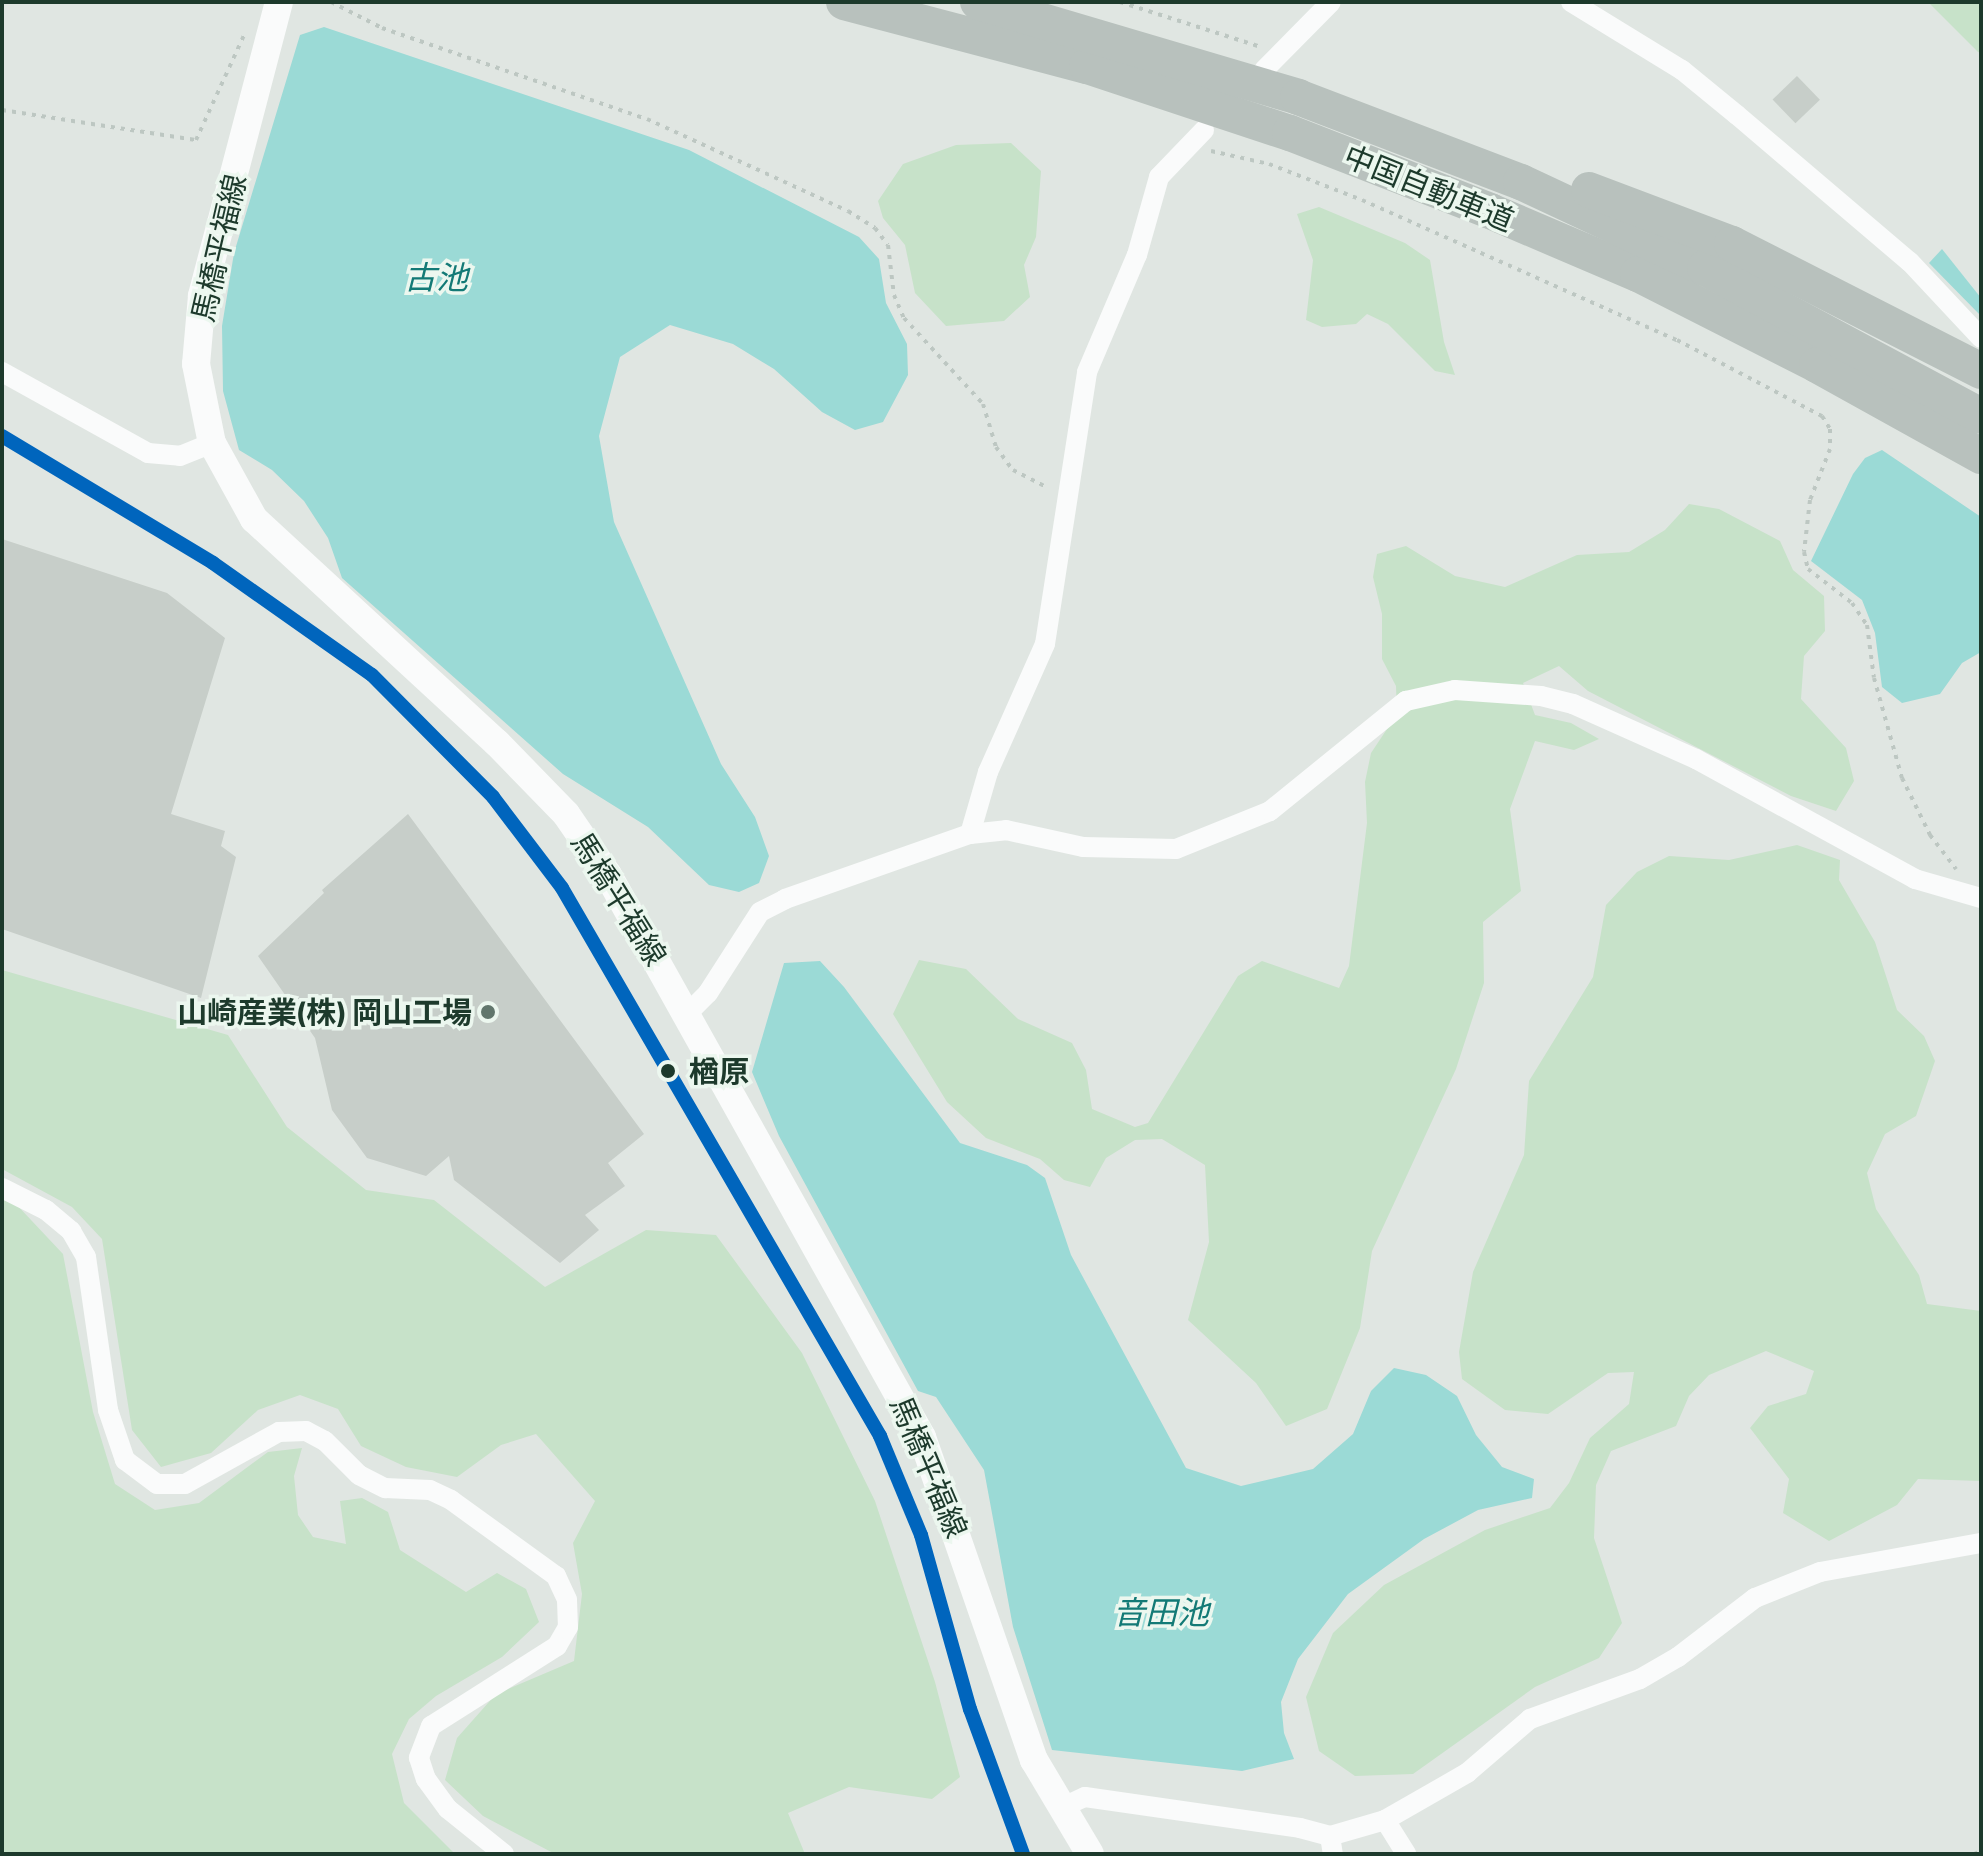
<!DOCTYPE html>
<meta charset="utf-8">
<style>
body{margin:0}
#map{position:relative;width:1983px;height:1856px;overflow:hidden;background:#e0e6e2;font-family:"Titillium Web","Noto Sans JP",sans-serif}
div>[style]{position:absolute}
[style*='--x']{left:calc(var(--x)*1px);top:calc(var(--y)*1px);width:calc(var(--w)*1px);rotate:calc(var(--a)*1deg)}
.green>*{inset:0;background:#c7e2c9}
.water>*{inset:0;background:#9bdad6}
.building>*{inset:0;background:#c7cec9;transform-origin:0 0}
.path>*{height:4px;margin-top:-2px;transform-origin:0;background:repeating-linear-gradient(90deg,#bdc7c2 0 4px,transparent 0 10px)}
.street>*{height:20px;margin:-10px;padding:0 10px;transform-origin:10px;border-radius:10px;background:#fafbfb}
.secondary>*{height:28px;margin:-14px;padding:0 14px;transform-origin:14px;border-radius:14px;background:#fafbfb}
.highway>*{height:36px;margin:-18px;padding:0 18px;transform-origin:18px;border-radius:18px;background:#b8c1bd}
.rail-1>*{height:14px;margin:-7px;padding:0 7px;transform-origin:7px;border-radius:7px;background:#0065bd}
.dots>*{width:22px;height:22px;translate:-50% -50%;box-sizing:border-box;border:4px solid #ecf7ef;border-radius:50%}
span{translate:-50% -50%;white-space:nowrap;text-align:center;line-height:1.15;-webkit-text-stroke:7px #ecf7ef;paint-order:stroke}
.street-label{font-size:30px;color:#1d3a2c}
.poi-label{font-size:30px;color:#1d3a2c;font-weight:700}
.right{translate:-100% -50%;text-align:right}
.stop-label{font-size:30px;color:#1d3a2c;font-weight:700}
.left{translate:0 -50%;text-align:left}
.water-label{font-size:32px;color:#137a76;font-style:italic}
.frame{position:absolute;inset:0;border:4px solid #1d3a2c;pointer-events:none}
</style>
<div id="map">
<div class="green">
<i style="clip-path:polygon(1928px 2px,1981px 2px,1981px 53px,1978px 52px)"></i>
<i style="clip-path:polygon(1011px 143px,1041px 171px,1036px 237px,1024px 265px,1030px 297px,1004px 321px,946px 326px,915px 293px,905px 245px,883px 218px,878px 201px,903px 164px,956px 145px)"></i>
<i style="clip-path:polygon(1319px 207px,1405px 243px,1430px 260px,1444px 342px,1455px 375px,1435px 371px,1388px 324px,1367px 314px,1356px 324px,1322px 327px,1306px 320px,1313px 260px,1297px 214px)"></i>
<i style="clip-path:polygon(1689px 504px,1719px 509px,1780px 541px,1793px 570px,1824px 596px,1825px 631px,1804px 656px,1801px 699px,1846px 748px,1854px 781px,1836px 811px,1791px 796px,1588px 691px,1559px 666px,1523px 683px,1535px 715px,1571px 723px,1599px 739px,1574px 750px,1535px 741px,1510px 809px,1521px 891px,1483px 922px,1484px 983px,1456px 1069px,1372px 1251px,1360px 1328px,1327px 1409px,1286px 1426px,1256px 1383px,1188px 1320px,1209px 1242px,1205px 1165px,1162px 1139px,1135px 1140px,1106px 1158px,1090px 1187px,1064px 1180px,1040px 1159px,986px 1138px,947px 1102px,893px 1014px,919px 960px,966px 969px,1018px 1019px,1072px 1043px,1086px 1070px,1092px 1109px,1135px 1127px,1148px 1123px,1238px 976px,1262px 961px,1339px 988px,1349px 966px,1367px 823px,1365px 782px,1371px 753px,1397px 714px,1396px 686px,1382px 659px,1382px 614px,1373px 577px,1377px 554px,1406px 546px,1455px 576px,1505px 587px,1577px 555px,1629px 552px,1665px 530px)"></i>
<i style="clip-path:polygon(1797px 845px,1840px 860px,1839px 880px,1875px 942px,1897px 1010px,1924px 1036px,1935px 1061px,1916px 1116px,1885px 1134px,1867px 1173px,1876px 1209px,1919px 1275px,1927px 1304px,1981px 1311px,1981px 1481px,1918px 1479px,1897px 1505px,1829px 1541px,1783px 1513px,1789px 1479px,1750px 1428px,1768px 1406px,1806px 1394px,1814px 1371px,1766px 1351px,1709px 1375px,1689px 1396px,1676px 1426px,1611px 1451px,1596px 1485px,1594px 1538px,1622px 1623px,1599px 1658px,1535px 1687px,1413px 1774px,1355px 1776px,1319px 1751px,1306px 1697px,1333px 1633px,1384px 1585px,1485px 1530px,1550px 1508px,1569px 1483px,1590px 1438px,1629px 1404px,1634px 1372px,1608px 1373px,1548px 1414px,1505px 1410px,1462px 1379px,1459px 1352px,1473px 1272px,1524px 1155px,1529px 1081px,1593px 977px,1606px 905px,1637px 872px,1669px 856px,1729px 860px)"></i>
<i style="clip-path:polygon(2px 970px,228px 1035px,287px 1127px,366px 1190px,434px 1200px,545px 1287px,646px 1230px,716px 1235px,802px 1353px,875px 1501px,935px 1682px,960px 1777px,932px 1799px,849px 1787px,788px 1813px,805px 1854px,555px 1854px,483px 1816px,445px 1780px,457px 1738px,496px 1694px,574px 1661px,582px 1594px,573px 1543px,595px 1501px,536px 1434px,501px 1445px,457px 1477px,406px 1467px,361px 1446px,338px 1409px,300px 1395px,258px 1410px,211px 1453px,161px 1467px,132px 1430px,102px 1239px,72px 1207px,2px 1169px)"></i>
<i style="clip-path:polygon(2px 1198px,16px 1204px,63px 1254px,93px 1412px,115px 1484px,155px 1510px,199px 1503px,268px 1452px,302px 1448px,294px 1476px,298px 1515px,313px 1537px,346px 1544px,340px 1501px,362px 1498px,388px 1512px,400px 1550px,466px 1592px,497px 1573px,526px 1589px,539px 1622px,502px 1657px,436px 1696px,409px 1719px,392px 1754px,404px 1803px,455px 1854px,2px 1854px)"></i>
</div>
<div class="water">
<i style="clip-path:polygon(324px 27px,689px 150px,859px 237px,879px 259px,886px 303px,907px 344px,908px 375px,883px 422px,855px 430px,822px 412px,774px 369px,733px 344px,670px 325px,620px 357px,599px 436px,614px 522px,721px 764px,755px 817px,769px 856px,759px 883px,739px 892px,709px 885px,648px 827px,563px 774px,342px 578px,328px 538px,304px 501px,272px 470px,239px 450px,223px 391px,222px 326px,234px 253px,300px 35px)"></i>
<i style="clip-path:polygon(1942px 249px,1981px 298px,1981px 316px,1929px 263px)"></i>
<i style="clip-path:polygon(1882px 450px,1981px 517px,1981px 652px,1962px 663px,1940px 694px,1902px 703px,1882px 687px,1875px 633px,1862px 600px,1811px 561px,1853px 474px,1865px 458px)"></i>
<i style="clip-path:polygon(820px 961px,844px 987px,960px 1143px,1027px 1165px,1045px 1178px,1071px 1255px,1186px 1468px,1241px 1486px,1313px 1469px,1353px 1434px,1371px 1391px,1394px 1368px,1426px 1375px,1457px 1396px,1476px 1435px,1502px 1467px,1534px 1479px,1532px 1498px,1478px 1510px,1424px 1539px,1348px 1594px,1298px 1659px,1281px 1702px,1284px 1733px,1294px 1759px,1242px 1771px,1052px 1750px,1013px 1627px,984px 1470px,936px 1397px,918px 1391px,779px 1136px,752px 1072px,784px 963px)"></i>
</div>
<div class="building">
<i style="left:1797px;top:76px;width:33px;height:34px;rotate:46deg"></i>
<i style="clip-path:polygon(2px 539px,167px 593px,225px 638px,171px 814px,225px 831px,221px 846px,236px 857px,201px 998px,2px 929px)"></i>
<i style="clip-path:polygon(408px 814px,644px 1134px,608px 1163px,625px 1186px,585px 1215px,599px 1230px,560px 1263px,454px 1180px,449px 1156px,426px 1176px,367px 1158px,332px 1110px,315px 1038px,258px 956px,324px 893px,322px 890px)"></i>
</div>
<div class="path">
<i style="--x:331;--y:2;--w:57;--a:27"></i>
<i style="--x:382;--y:28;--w:280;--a:19"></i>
<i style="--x:647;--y:119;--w:221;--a:24.6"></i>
<i style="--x:848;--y:211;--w:32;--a:32"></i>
<i style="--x:875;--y:228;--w:21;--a:53"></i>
<i style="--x:888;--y:245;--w:50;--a:83.2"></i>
<i style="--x:894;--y:295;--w:25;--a:67"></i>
<i style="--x:904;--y:318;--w:117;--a:47.4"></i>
<i style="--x:983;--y:404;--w:45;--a:73.2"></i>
<i style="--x:996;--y:447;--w:29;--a:54"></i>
<i style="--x:1013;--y:470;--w:39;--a:27"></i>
<i style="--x:1120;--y:2;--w:148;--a:17.7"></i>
<i style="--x:2;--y:110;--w:196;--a:8.8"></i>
<i style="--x:196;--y:140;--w:118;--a:-65.4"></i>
<i style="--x:1211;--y:151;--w:59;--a:12.6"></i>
<i style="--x:1269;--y:164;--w:100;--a:21.2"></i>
<i style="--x:1362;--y:200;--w:345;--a:24"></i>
<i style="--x:1677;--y:340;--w:164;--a:27.7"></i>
<i style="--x:1822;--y:416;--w:15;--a:58"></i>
<i style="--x:1830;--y:429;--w:20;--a:90"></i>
<i style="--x:1830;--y:449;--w:55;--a:111.4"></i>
<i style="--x:1810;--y:500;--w:52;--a:96.6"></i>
<i style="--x:1804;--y:552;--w:17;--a:77"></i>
<i style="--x:1808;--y:569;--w:56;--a:37.7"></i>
<i style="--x:1852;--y:603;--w:27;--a:56"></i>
<i style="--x:1867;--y:625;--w:53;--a:82.5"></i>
<i style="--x:1874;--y:678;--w:104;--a:74.4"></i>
<i style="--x:1902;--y:778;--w:64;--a:63.8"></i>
<i style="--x:1930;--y:835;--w:43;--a:52.6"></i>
<i style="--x:1974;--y:1854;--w:8;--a:-23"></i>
</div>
<div class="street">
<i style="--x:1571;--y:2;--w:130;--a:31.5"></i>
<i style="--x:1682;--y:70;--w:71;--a:39.3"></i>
<i style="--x:1737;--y:115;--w:227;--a:40.4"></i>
<i style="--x:1910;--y:262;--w:104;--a:46.9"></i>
<i style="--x:1264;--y:70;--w:95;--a:-45.4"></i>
<i style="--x:2;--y:372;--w:167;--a:29"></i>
<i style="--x:148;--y:453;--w:32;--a:5"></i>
<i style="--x:180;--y:456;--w:35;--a:-22"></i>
<i style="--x:970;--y:834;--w:65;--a:-73.8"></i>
<i style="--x:988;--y:772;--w:140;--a:-66"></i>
<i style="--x:1045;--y:644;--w:275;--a:-81.2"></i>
<i style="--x:1087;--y:372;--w:127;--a:-66.9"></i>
<i style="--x:1137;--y:255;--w:81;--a:-74.2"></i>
<i style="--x:1159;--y:177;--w:65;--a:-46.2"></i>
<i style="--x:688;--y:1013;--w:28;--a:-45"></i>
<i style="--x:708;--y:993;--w:96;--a:-57.3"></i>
<i style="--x:760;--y:912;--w:28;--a:-27"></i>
<i style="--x:785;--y:899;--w:196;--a:-19.4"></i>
<i style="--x:970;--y:834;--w:36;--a:-6"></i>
<i style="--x:1006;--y:830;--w:79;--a:12.4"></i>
<i style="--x:1083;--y:847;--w:93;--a:1.2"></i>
<i style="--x:1176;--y:849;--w:101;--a:-22"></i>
<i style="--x:1270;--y:811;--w:175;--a:-39"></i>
<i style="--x:1406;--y:701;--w:50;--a:-12.7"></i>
<i style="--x:1455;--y:690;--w:86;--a:4"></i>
<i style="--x:1541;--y:696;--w:33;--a:14"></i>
<i style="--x:1573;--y:704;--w:135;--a:24.1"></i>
<i style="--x:1696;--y:759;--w:250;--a:28.7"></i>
<i style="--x:1915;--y:879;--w:69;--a:16.1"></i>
<i style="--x:2;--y:1188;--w:49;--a:26.6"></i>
<i style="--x:46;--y:1210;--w:33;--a:40"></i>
<i style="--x:71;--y:1231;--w:30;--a:60"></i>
<i style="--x:86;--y:1257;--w:155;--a:81.8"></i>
<i style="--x:108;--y:1410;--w:53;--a:71.2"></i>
<i style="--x:125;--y:1460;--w:40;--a:37"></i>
<i style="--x:157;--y:1484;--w:28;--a:0"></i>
<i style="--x:185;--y:1484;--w:107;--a:-29"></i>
<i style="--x:279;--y:1432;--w:27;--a:-2"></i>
<i style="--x:306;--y:1431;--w:21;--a:28"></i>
<i style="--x:325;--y:1441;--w:48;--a:45"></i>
<i style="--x:359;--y:1475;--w:29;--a:27"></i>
<i style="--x:385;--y:1488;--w:45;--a:2.5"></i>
<i style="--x:430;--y:1490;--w:23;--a:25"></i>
<i style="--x:451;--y:1500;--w:130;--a:35.9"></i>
<i style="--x:556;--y:1576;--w:26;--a:65"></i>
<i style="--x:567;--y:1600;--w:27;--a:88"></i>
<i style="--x:568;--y:1627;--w:22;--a:120"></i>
<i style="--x:557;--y:1646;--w:149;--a:147.6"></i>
<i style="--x:431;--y:1726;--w:34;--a:111"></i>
<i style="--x:419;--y:1758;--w:22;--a:72"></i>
<i style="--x:426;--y:1779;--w:37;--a:54"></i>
<i style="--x:448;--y:1809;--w:72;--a:38.8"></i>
<i style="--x:1061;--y:1808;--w:26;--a:-25"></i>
<i style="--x:1085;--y:1797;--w:217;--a:8.2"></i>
<i style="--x:1300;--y:1828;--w:31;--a:15"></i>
<i style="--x:1330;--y:1836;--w:18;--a:81"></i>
<i style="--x:1385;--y:1820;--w:40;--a:58"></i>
<i style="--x:1330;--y:1836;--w:57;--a:-16.2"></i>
<i style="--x:1385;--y:1820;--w:95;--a:-29.8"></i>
<i style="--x:1467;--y:1773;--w:83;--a:-40.6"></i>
<i style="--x:1530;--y:1719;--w:117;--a:-20"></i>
<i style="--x:1640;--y:1679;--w:44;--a:-30.1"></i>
<i style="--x:1678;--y:1657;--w:97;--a:-37.5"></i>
<i style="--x:1755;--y:1598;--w:70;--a:-21.8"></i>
<i style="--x:1820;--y:1572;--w:164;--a:-10.2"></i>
</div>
<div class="secondary">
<i style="--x:279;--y:2;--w:304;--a:104.7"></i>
<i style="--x:202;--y:296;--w:68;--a:95"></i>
<i style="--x:196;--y:364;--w:81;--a:78.6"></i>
<i style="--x:212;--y:443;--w:87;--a:61.1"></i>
<i style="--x:254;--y:519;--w:330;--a:42.7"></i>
<i style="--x:497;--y:743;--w:99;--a:45.8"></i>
<i style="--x:566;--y:814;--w:74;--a:55.5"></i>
<i style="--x:608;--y:875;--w:644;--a:60.81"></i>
<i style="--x:922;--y:1437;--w:342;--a:70.9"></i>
<i style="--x:1034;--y:1760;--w:109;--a:59.2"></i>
</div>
<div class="highway">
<i style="--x:844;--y:2;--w:251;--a:14.8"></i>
<i style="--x:1087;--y:66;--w:214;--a:18.3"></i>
<i style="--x:1290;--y:133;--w:215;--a:21.3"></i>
<i style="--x:1490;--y:211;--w:161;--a:23.1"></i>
<i style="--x:1638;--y:274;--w:201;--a:26.9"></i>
<i style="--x:1817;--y:365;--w:188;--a:29"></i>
<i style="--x:978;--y:2;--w:334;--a:16.5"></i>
<i style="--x:1298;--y:97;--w:239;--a:20.9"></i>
<i style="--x:1521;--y:182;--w:203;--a:25.1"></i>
<i style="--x:1705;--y:268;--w:313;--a:28.2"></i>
<i style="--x:1589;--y:190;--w:153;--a:20.7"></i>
<i style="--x:1732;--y:244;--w:280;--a:27"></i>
</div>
<div class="rail-1">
<i style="--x:2;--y:436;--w:246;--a:31"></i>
<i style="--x:213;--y:563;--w:194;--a:35.2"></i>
<i style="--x:372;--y:675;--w:172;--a:45.2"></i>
<i style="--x:493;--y:797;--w:114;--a:52.8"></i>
<i style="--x:562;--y:888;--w:634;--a:59.87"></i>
<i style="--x:880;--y:1436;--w:107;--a:67.5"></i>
<i style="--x:921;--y:1535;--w:181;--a:74.3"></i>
<i style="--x:970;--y:1709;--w:154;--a:69.9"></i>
</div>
<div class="dots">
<i style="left:488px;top:1012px;background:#61766c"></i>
<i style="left:668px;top:1071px;background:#1d3a2c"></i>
</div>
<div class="street-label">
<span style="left:1429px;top:188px;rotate:22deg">中国自動車道</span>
<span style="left:219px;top:248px;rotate:-77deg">馬橋平福線</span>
<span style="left:619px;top:899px;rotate:58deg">馬橋平福線</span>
<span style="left:929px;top:1467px;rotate:67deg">馬橋平福線</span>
</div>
<div class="poi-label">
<span class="right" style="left:472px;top:1012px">山崎産業(株) 岡山工場</span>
</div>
<div class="stop-label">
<span class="left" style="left:689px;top:1071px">楢原</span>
</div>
<div class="water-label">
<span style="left:436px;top:277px">古池</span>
<span style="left:1161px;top:1612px">音田池</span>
</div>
<div class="frame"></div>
</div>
